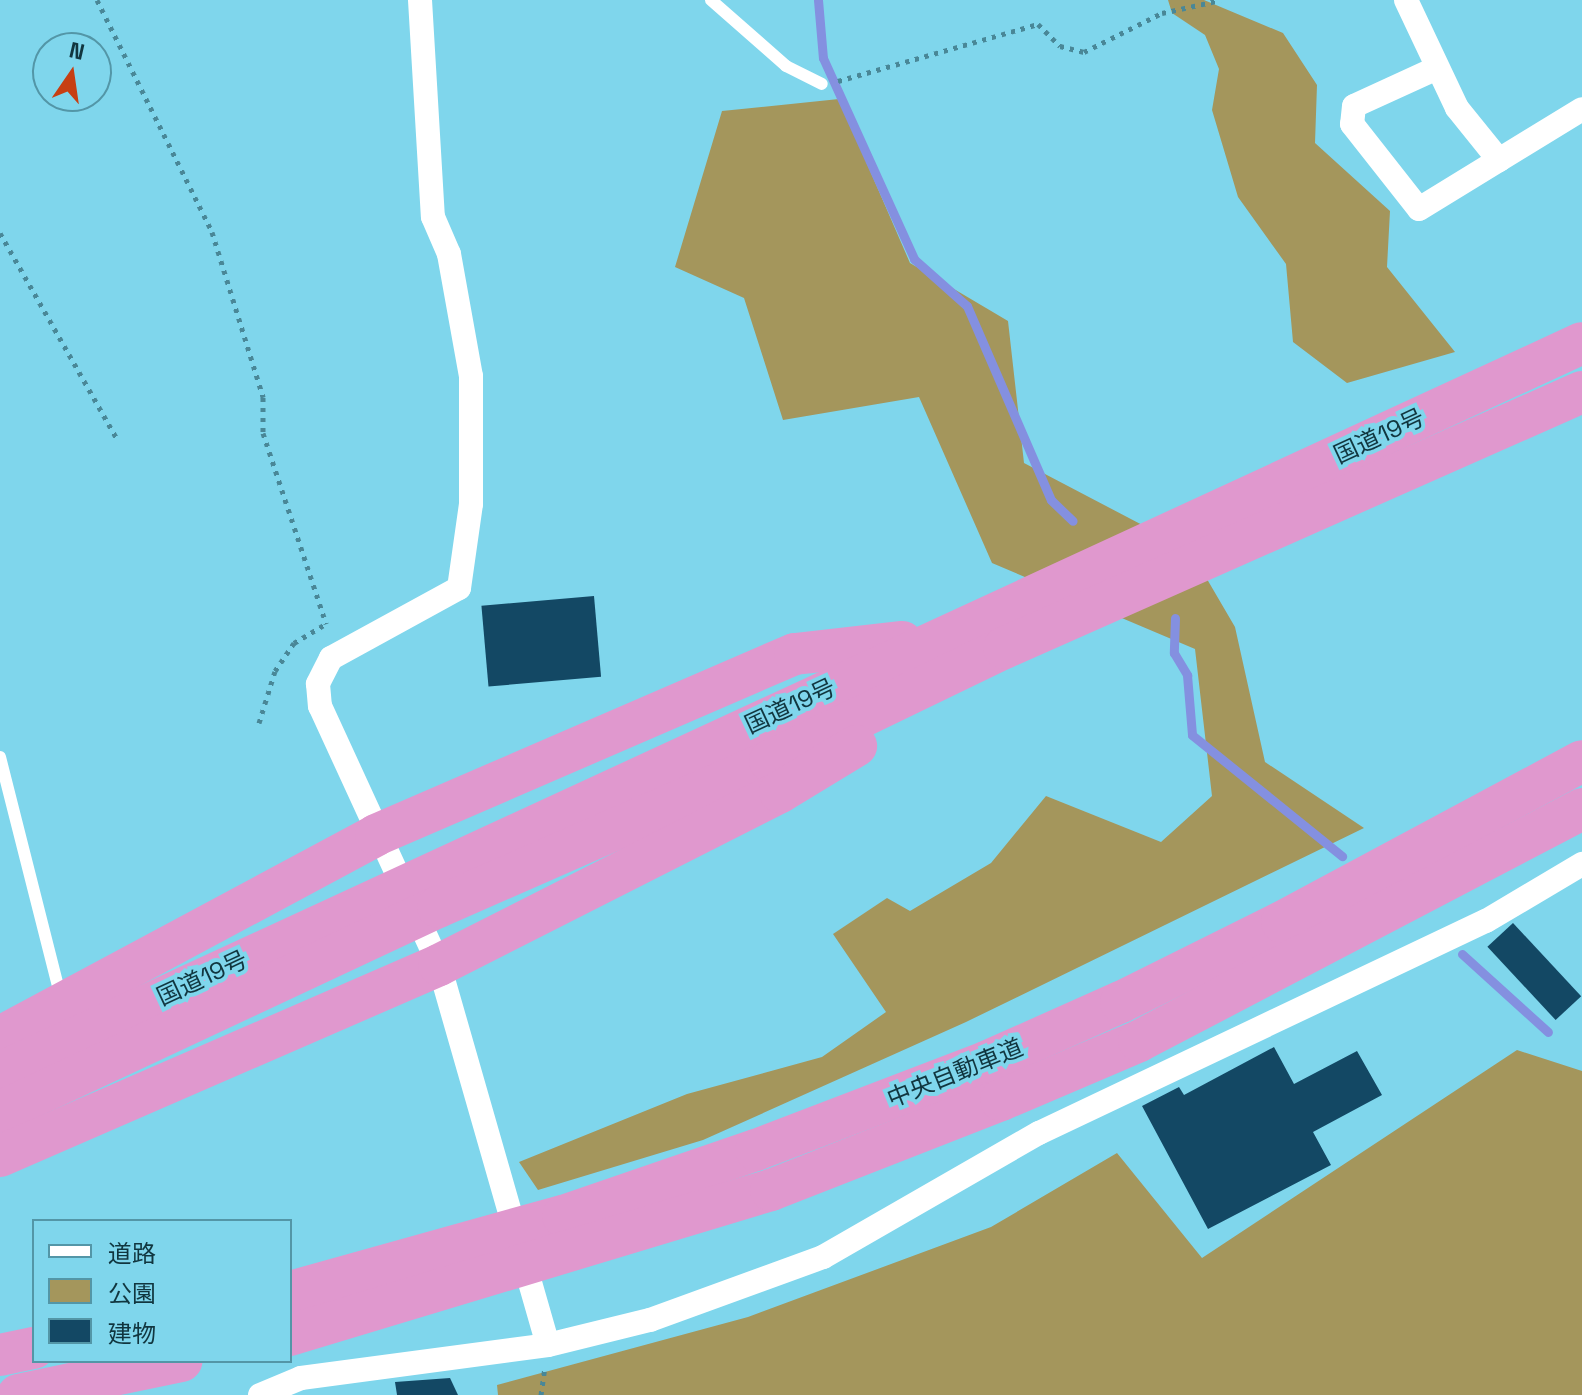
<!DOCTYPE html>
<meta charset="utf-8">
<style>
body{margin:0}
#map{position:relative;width:1582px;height:1395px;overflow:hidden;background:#7fd6ec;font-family:"Space Grotesk","Noto Sans JP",sans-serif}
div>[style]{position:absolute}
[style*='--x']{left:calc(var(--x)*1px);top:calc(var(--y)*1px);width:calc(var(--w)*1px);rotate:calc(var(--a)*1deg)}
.green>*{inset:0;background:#a4965c}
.stream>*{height:9px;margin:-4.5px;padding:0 4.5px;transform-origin:4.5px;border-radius:4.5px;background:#8490e0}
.building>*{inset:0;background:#134864;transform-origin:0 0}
.path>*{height:5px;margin-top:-2.5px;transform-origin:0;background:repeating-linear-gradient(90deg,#498797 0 4px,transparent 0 10px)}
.lane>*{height:12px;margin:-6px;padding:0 6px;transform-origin:6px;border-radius:6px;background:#fff}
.street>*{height:24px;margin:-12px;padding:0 12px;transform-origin:12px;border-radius:12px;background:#fff}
.highway>*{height:42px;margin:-21px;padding:0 21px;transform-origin:21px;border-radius:21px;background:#e098ce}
span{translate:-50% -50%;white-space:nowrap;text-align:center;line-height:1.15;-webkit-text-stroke:8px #7fd6ec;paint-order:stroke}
.street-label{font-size:24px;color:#11363f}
.legend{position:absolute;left:32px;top:1219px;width:260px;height:144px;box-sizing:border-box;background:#7fd6ec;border:2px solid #5396a7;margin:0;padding:10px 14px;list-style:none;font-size:24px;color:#11363f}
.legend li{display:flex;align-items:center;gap:16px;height:40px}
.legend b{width:40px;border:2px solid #5396a7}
.north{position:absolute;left:32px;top:32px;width:80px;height:80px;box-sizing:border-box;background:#7fd6ec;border:2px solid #5396a7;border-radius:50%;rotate:13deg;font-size:22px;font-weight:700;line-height:32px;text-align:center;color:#11363f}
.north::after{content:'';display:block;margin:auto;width:28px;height:36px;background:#c73f13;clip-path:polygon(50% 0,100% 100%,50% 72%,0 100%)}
</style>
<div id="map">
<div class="green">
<i style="clip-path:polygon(1168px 0,1204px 0,1283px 33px,1317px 85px,1315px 143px,1390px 211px,1387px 267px,1455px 352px,1347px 383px,1293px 342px,1286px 264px,1238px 197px,1212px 110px,1219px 69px,1205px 35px,1172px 13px)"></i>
<i style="clip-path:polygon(839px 99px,910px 263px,1008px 321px,1024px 463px,1190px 550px,1235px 627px,1265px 762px,1364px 828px,966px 1022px,703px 1140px,538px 1190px,519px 1162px,687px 1094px,822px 1057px,886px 1012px,833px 934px,887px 898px,910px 911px,991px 863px,1046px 796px,1161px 842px,1212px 796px,1195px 649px,992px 563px,919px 397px,783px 420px,744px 298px,675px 267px,722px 111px)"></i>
<i style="clip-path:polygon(1517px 1050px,1582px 1071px,1582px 1395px,498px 1395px,497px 1385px,748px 1317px,991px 1227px,1117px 1153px,1202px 1258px)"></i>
</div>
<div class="stream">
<i style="--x:818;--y:0;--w:58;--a:85.1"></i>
<i style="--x:823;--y:58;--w:221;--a:65.6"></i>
<i style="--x:914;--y:259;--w:71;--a:41.6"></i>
<i style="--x:967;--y:306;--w:211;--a:66.6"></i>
<i style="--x:1051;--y:500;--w:30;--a:44"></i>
<i style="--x:1175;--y:618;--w:35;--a:92"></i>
<i style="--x:1174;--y:653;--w:26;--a:59"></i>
<i style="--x:1187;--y:675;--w:60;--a:85.2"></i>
<i style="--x:1192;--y:735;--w:193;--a:38.9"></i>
<i style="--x:1462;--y:954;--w:116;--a:42.2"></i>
</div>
<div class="building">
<i style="left:594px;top:596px;width:81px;height:113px;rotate:85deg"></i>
<i style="left:1513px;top:923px;width:100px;height:35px;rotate:47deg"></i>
<i style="clip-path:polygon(1274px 1047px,1294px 1084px,1357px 1051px,1382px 1095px,1313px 1132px,1331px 1165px,1208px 1229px,1142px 1106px,1179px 1087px,1184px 1095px)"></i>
<i style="clip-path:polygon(450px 1378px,458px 1395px,397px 1395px,395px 1382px)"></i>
</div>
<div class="path">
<i style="--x:97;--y:0;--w:259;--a:63.6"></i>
<i style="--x:212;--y:232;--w:173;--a:72.8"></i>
<i style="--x:263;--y:397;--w:36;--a:90"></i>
<i style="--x:263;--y:433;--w:201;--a:71.7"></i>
<i style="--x:838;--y:81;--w:208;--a:-15.9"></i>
<i style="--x:1038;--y:24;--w:31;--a:45"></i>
<i style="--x:1060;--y:46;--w:25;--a:14"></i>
<i style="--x:1084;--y:52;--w:87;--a:-26.6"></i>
<i style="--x:1162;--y:13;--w:60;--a:-12.4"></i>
<i style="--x:0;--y:233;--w:237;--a:60.4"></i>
<i style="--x:259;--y:723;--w:54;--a:-72.9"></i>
<i style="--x:275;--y:671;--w:34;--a:-56"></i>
<i style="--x:294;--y:643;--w:37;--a:-31"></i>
<i style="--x:541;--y:1395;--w:27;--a:-82"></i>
</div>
<div class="lane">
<i style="--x:711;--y:0;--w:100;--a:41.3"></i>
<i style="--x:786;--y:66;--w:40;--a:26.6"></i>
<i style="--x:0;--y:757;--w:249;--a:75.8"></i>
</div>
<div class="street">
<i style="--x:420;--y:0;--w:217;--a:86.6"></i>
<i style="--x:433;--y:217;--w:40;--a:66.6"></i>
<i style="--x:449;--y:254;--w:124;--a:79.8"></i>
<i style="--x:471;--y:376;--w:128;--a:90"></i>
<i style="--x:471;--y:504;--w:85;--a:98.1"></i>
<i style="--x:459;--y:588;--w:146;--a:151.3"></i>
<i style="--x:331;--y:658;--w:29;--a:117"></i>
<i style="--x:318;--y:684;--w:22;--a:85"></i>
<i style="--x:320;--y:706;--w:285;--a:65.3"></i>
<i style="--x:439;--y:965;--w:395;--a:74"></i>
<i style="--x:1406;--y:0;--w:119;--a:64.7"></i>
<i style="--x:1457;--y:108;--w:67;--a:51.1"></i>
<i style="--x:1437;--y:68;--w:91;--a:155.4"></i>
<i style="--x:1354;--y:106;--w:18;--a:96"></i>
<i style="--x:1352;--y:124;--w:108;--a:51.8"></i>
<i style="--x:1419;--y:209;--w:191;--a:-31.5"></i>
<i style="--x:260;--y:1395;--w:44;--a:-22.5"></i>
<i style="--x:301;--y:1378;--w:249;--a:-7.6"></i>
<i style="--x:548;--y:1345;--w:105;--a:-13.8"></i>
<i style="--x:650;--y:1320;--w:184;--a:-20"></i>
<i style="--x:823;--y:1257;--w:249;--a:-29.9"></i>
<i style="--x:1039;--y:1133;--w:495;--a:-25.4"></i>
<i style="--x:1486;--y:921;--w:112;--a:-30.7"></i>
</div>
<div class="highway">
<i style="--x:0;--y:1037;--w:427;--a:-28.2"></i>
<i style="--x:376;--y:835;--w:456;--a:-23.4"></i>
<i style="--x:795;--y:654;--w:108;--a:-6.4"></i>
<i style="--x:0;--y:1073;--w:1742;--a:-24.77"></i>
<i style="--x:0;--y:1112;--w:484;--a:-25.1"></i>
<i style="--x:438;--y:907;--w:363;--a:-23.7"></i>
<i style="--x:770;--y:761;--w:260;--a:-25.8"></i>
<i style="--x:1004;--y:648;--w:632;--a:-23.89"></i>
<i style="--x:0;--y:1156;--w:479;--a:-23.5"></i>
<i style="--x:439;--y:965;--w:382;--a:-26.9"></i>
<i style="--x:780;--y:792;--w:89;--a:-31.2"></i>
<i style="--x:290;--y:1292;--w:283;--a:-15.6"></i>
<i style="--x:563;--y:1216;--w:204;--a:-18.9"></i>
<i style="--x:756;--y:1150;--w:246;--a:-20.9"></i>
<i style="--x:986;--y:1062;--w:148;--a:-24"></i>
<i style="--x:1121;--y:1002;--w:180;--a:-26.4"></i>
<i style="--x:1282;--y:922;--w:340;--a:-28.2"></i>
<i style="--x:290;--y:1335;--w:502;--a:-16.78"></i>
<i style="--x:771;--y:1190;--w:247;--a:-21.4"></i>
<i style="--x:1001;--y:1100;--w:150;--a:-23.1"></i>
<i style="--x:1139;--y:1041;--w:500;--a:-27.64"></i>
<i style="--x:0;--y:1355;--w:35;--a:-12"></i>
<i style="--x:18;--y:1395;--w:167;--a:-11.8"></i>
</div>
<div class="street-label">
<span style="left:1379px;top:436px;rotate:-25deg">国道19号</span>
<span style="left:790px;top:706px;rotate:-25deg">国道19号</span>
<span style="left:202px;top:978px;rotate:-25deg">国道19号</span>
<span style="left:955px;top:1073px;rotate:-22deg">中央自動車道</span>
</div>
<ul class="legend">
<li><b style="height:10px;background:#fff"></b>道路</li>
<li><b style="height:22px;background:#a4965c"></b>公園</li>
<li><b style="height:22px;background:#134864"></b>建物</li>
</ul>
<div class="north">N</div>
</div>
